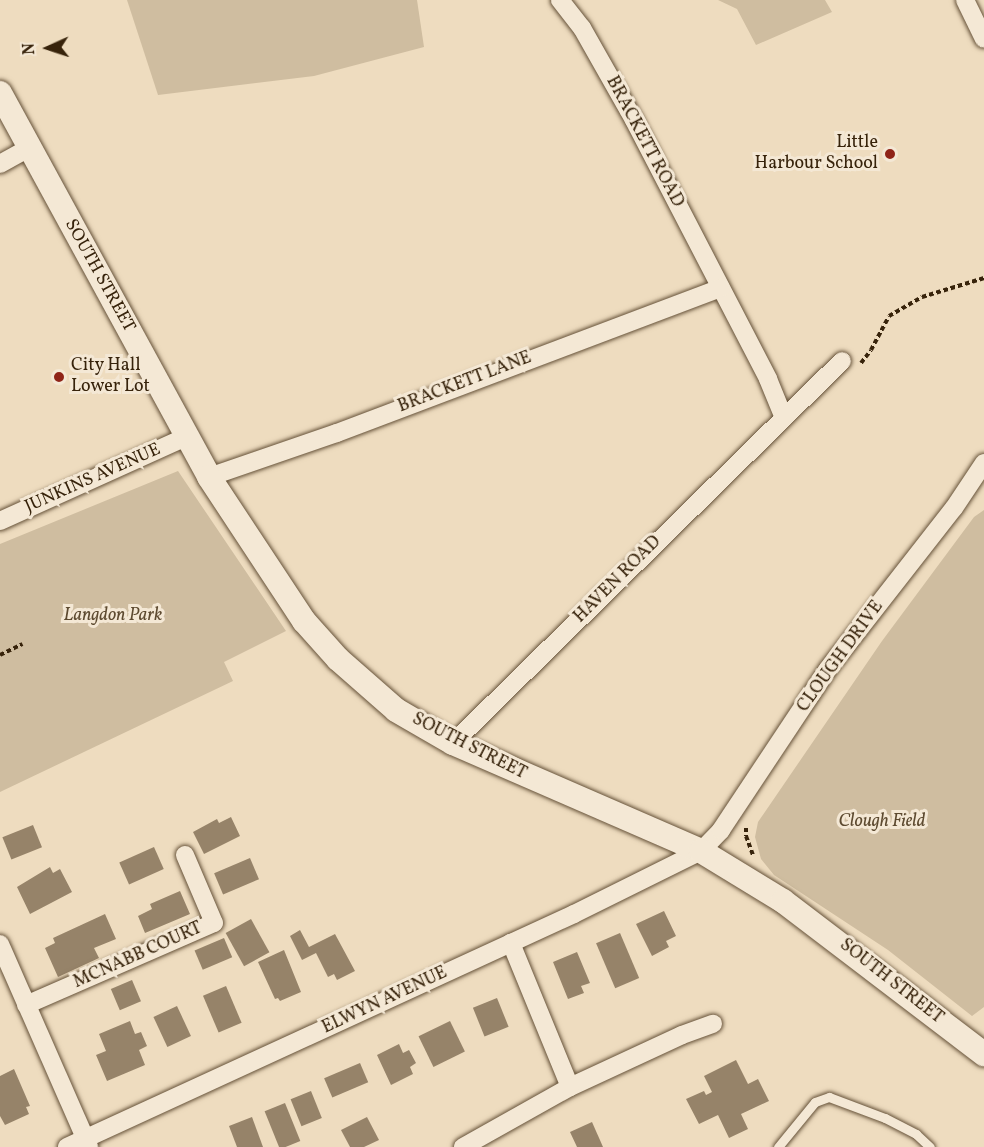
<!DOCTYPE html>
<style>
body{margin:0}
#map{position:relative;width:984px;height:1147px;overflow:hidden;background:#eedcbf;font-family:Vollkorn,serif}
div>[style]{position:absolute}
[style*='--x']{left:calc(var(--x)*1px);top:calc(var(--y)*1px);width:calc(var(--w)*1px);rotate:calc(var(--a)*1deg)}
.green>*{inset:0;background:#cfbda0}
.building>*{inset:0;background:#968369;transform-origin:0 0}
.path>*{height:4px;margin-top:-2px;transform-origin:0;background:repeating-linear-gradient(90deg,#37230b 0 4.5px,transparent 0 7.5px)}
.roads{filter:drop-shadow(0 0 2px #655138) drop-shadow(0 0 2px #655138)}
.service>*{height:9px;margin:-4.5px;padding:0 4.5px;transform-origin:4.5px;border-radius:4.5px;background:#f4e8d5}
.minor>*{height:18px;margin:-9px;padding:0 9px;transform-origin:9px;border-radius:9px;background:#f4e8d5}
.tertiary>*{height:24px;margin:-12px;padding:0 12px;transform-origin:12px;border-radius:12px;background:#f4e8d5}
.dots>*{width:16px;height:16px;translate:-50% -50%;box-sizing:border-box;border:3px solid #f4e8d5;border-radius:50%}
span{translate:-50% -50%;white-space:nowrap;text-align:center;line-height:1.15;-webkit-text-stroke:6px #f4e8d5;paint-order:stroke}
.street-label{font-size:18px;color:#37230b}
.poi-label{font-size:18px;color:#37230b}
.right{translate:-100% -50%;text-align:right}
.left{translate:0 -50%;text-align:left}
.park-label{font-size:18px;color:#5d4a30;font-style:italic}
.north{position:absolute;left:18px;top:18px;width:60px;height:60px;-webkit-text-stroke:4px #f4e8d5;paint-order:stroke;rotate:267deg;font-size:16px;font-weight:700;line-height:24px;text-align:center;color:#37230b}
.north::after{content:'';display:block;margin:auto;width:21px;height:27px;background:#37230b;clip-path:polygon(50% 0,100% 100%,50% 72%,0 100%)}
</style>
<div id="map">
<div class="green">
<i style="clip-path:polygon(127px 0,417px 0,424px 47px,314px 76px,158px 95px)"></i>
<i style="clip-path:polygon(718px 0,825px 0,832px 12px,756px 45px,737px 9px)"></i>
<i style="clip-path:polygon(178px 471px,286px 631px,224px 662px,233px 681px,0 792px,0 544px)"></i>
<i style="clip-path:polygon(984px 510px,984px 1007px,972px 1016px,888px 950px,774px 875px,761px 859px,755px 837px,758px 822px,882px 641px,974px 517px)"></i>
</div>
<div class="building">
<i style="clip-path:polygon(231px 817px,240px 836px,204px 854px,193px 832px,217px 819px,219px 823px)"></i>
<i style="left:33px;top:825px;width:24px;height:33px;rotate:68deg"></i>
<i style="left:154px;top:847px;width:24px;height:38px;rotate:66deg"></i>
<i style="left:250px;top:858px;width:23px;height:39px;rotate:67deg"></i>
<i style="clip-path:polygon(50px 867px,53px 873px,60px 869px,72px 892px,30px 914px,17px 887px)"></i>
<i style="clip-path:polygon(180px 891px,190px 914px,145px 933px,138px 916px,152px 909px,150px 904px)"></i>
<i style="clip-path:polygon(664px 911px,676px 936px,666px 941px,669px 947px,652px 956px,636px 924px)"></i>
<i style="clip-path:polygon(105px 914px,116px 939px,94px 948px,99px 958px,58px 977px,45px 948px,55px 943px,53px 938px)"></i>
<i style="left:251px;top:919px;width:38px;height:29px;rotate:61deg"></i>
<i style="clip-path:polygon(300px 930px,309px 947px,335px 934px,355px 971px,337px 980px,334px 974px,328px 977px,316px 953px,302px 960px,290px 936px)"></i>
<i style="left:620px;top:933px;width:49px;height:26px;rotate:67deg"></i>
<i style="left:224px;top:938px;width:21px;height:32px;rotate:67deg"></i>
<i style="clip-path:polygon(284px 950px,301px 992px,280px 1001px,278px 998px,275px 999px,258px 962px)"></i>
<i style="clip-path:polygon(577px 952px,590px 983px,581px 986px,584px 993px,568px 999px,553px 962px)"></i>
<i style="left:132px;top:980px;width:23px;height:23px;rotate:67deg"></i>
<i style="left:226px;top:986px;width:40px;height:25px;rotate:67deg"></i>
<i style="left:497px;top:998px;width:31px;height:26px;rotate:68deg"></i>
<i style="left:177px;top:1006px;width:33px;height:26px;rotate:65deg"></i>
<i style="clip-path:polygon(130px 1021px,135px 1034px,141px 1032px,147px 1046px,139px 1050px,145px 1065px,107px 1081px,96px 1055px,106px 1051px,99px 1034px)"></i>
<i style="left:450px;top:1021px;width:34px;height:35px;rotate:64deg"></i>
<i style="clip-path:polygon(399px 1044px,403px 1053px,409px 1050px,416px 1063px,410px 1067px,413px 1074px,391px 1085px,377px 1055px)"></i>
<i style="clip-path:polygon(736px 1060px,748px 1084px,758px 1079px,769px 1101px,741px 1114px,748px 1129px,729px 1138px,718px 1115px,699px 1124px,686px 1099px,704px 1091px,706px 1095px,712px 1092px,704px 1076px)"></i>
<i style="left:360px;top:1063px;width:21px;height:39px;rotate:67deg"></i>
<i style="clip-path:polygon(14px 1069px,30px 1106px,26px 1107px,29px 1114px,5px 1125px,0 1116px,0 1076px)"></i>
<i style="left:311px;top:1091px;width:29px;height:22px;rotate:68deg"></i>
<i style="left:285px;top:1103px;width:41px;height:22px;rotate:68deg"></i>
<i style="clip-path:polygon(252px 1117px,263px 1147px,237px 1147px,229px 1126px)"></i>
<i style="clip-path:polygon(367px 1117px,379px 1140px,364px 1147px,350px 1147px,341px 1130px)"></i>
<i style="clip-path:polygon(592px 1122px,603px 1147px,577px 1147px,570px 1132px)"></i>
</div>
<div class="path">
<i style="--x:861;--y:363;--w:16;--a:-52"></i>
<i style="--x:871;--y:350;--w:38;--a:-62"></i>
<i style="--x:889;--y:316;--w:38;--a:-30"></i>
<i style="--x:922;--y:297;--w:65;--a:-17"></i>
<i style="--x:0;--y:655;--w:25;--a:-26"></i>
<i style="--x:746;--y:828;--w:8;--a:90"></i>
<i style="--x:746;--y:836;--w:20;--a:70"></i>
</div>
<div class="roads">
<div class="service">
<i style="--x:778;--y:1147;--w:58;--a:-50.6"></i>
<i style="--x:815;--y:1102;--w:15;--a:-20"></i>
<i style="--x:829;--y:1097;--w:60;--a:20.6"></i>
<i style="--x:885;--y:1118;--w:35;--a:27"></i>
<i style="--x:916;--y:1134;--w:19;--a:43"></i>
</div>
<div class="minor">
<i style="--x:560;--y:0;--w:36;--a:52"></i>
<i style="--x:582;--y:28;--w:106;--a:60.5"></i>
<i style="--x:634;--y:120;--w:292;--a:62.6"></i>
<i style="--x:768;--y:379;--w:42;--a:67.7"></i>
<i style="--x:965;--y:0;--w:43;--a:64"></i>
<i style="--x:0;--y:164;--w:33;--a:-29"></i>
<i style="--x:209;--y:477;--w:135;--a:-19"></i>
<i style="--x:337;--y:433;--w:410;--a:-20.7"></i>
<i style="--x:0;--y:521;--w:204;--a:-24.3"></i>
<i style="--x:453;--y:743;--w:545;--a:-44.48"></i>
<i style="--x:0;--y:944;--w:222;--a:66.3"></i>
<i style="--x:26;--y:1005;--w:205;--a:-23.6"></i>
<i style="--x:214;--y:923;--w:74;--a:-113.1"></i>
<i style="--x:570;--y:1087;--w:123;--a:-24.9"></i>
<i style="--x:682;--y:1035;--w:33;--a:-20"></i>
<i style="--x:67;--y:1147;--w:558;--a:-24.68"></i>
<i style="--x:574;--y:914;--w:142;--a:-26.4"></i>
<i style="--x:701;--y:851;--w:29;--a:-46"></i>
<i style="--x:721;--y:830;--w:193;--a:-56.4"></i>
<i style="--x:828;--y:669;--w:204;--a:-52"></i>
<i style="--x:954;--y:508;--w:54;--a:-56.3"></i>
<i style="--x:463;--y:1147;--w:123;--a:-29.3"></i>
<i style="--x:570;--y:1087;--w:156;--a:-112.3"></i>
</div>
<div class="tertiary">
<i style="--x:0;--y:93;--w:437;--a:61.4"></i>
<i style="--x:209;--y:477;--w:173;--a:56.6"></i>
<i style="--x:304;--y:621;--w:51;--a:48.2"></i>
<i style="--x:338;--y:659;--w:77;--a:41.3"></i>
<i style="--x:396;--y:710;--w:66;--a:30.1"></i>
<i style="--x:453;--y:743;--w:270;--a:23.5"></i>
<i style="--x:701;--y:851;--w:96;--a:31.4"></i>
<i style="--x:783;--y:901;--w:253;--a:37.3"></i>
</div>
</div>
<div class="dots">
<i style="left:890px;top:154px;background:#8f2418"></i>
<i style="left:59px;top:377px;background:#8f2418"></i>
</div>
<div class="street-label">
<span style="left:644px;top:142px;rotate:62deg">BRACKETT ROAD</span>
<span style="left:99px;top:276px;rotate:61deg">SOUTH STREET</span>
<span style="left:465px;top:383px;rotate:-21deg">BRACKETT LANE</span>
<span style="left:93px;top:479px;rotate:-24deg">JUNKINS AVENUE</span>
<span style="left:618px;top:580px;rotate:-45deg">HAVEN ROAD</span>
<span style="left:841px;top:657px;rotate:-54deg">CLOUGH DRIVE</span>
<span style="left:469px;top:747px;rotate:27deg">SOUTH STREET</span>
<span style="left:138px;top:956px;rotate:-24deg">MCNABB COURT</span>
<span style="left:891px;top:982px;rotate:38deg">SOUTH STREET</span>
<span style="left:385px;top:1001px;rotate:-25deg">ELWYN AVENUE</span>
</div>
<div class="poi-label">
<span class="right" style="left:878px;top:154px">Little<br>Harbour School</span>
<span class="left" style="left:71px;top:377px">City Hall<br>Lower Lot</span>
</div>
<div class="park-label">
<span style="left:113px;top:616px">Langdon Park</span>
<span style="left:882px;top:822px">Clough Field</span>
</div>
<div class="north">N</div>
</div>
